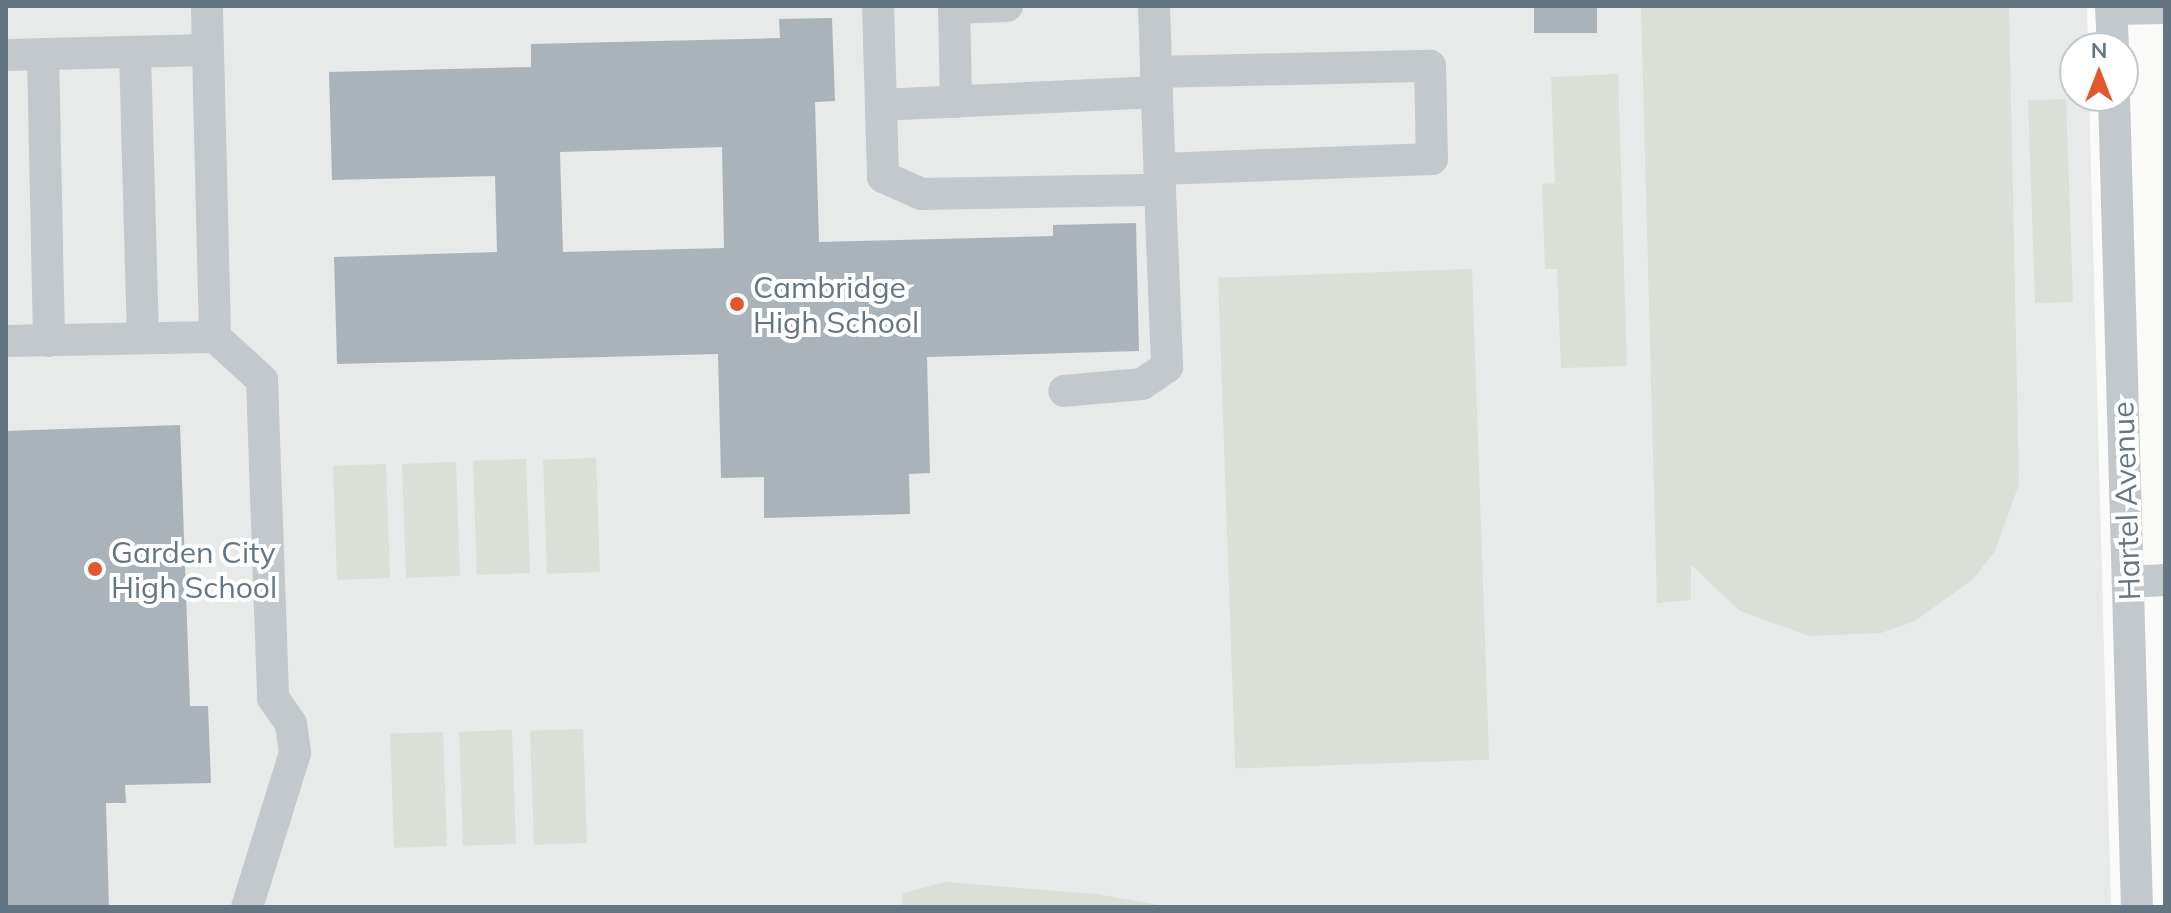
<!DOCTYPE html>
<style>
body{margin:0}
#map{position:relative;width:2171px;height:913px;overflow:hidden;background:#fafaf8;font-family:Mulish,sans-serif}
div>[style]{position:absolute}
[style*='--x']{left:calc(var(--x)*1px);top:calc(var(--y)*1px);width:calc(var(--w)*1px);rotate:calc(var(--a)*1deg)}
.built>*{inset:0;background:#e8e9e9}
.green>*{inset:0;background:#dadfd7;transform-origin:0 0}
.building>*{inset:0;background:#aab3b9;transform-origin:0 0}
.minor>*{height:32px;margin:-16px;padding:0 16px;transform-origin:16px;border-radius:16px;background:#c3c8cc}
.dots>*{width:22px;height:22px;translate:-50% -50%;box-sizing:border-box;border:4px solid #fff;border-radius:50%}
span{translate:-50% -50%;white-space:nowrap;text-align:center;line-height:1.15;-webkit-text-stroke:8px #fff;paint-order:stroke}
.poi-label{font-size:30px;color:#657683}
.left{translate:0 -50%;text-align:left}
.street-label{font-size:30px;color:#657683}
.frame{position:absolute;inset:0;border:8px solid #657683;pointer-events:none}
.north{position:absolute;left:2059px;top:32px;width:80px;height:80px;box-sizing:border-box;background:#fff;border:2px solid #c1c8cd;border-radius:50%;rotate:0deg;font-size:22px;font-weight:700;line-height:32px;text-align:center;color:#657683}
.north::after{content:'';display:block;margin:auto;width:28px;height:36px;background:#e4572e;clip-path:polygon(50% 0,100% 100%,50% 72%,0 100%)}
</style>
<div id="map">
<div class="built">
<i style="clip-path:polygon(6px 6px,2087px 6px,2088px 48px,2075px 48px,2075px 96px,2089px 96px,2111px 907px,6px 907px)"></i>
</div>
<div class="green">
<i style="clip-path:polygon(1641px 6px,2009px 6px,2019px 484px,1995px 551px,1973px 579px,1915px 621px,1881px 633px,1809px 636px,1740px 611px,1691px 565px,1691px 600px,1657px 603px)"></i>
<i style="clip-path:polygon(1618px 74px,1627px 366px,1561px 368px,1557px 269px,1545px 269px,1542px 184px,1555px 183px,1551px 77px)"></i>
<i style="left:2066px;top:99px;width:203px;height:38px;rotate:88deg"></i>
<i style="left:1472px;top:269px;width:491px;height:254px;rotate:88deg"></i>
<i style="left:596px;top:458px;width:114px;height:53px;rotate:88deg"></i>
<i style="left:526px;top:459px;width:114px;height:53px;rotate:88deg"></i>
<i style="left:456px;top:462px;width:114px;height:54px;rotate:88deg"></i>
<i style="left:386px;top:464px;width:114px;height:53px;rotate:88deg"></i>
<i style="left:583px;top:729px;width:114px;height:53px;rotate:88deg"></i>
<i style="left:512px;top:730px;width:114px;height:53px;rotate:88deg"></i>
<i style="left:443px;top:732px;width:114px;height:53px;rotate:88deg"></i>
<i style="clip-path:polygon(945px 882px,1096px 894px,1170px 907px,902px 907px,903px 893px)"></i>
</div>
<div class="building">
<i style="left:1534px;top:6px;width:63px;height:27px"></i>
<i style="clip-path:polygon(evenodd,832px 18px,835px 101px,815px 102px,819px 242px,1053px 236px,1053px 225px,1136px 223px,1139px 351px,927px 357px,930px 473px,909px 474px,910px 514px,764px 518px,764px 477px,721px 478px,718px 354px,337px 364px,334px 257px,497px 252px,495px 176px,332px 180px,329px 72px,531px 67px,531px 44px,780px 38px,779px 19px,832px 18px,722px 147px,724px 248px,563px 252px,560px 152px,722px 147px)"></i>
<i style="clip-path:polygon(180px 425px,190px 706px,208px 706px,211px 783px,125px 785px,126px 803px,106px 803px,109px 907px,6px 907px,6px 431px)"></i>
</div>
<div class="minor">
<i style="--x:207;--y:6;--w:44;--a:88.7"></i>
<i style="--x:878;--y:6;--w:171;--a:88.3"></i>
<i style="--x:883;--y:177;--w:43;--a:23.6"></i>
<i style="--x:922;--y:194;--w:238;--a:-1"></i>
<i style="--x:1160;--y:190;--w:177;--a:87.7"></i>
<i style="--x:1167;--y:367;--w:30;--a:146"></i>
<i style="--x:1142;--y:384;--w:78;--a:174.9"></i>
<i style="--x:954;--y:6;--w:96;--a:88.8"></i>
<i style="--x:1154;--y:6;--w:184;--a:88.1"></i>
<i style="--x:2111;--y:6;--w:42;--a:87.3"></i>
<i style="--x:954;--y:8;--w:53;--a:-2.2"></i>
<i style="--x:2112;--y:9;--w:53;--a:-1.1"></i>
<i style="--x:135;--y:52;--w:286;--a:88.4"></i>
<i style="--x:43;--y:54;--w:287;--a:88.8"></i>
<i style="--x:6;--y:55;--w:202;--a:-1.4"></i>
<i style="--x:208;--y:50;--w:287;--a:88.6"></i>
<i style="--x:215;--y:337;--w:209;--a:178.9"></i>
<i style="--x:1156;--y:72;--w:274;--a:-1.3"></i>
<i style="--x:1430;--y:66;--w:93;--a:88.8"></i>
<i style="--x:1432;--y:159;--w:272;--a:177.9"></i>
<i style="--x:2114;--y:96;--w:811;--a:88.38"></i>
<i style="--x:881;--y:105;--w:276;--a:-2.7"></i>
<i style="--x:215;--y:337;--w:64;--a:42.5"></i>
<i style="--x:262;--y:380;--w:318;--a:88"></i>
<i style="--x:273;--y:698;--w:32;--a:55"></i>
<i style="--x:291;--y:724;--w:29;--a:82"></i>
<i style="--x:295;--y:753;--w:161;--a:107.3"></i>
<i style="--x:2128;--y:582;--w:37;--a:-3"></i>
</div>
<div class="dots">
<i style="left:737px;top:304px;background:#e4572e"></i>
<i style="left:95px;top:569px;background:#e4572e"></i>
</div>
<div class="poi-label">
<span class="left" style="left:753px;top:304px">Cambridge<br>High School</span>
<span class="left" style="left:111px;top:569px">Garden City<br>High School</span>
</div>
<div class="street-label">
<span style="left:2126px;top:501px;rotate:-92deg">Hartel Avenue</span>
</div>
<div class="frame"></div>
<div class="north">N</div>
</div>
